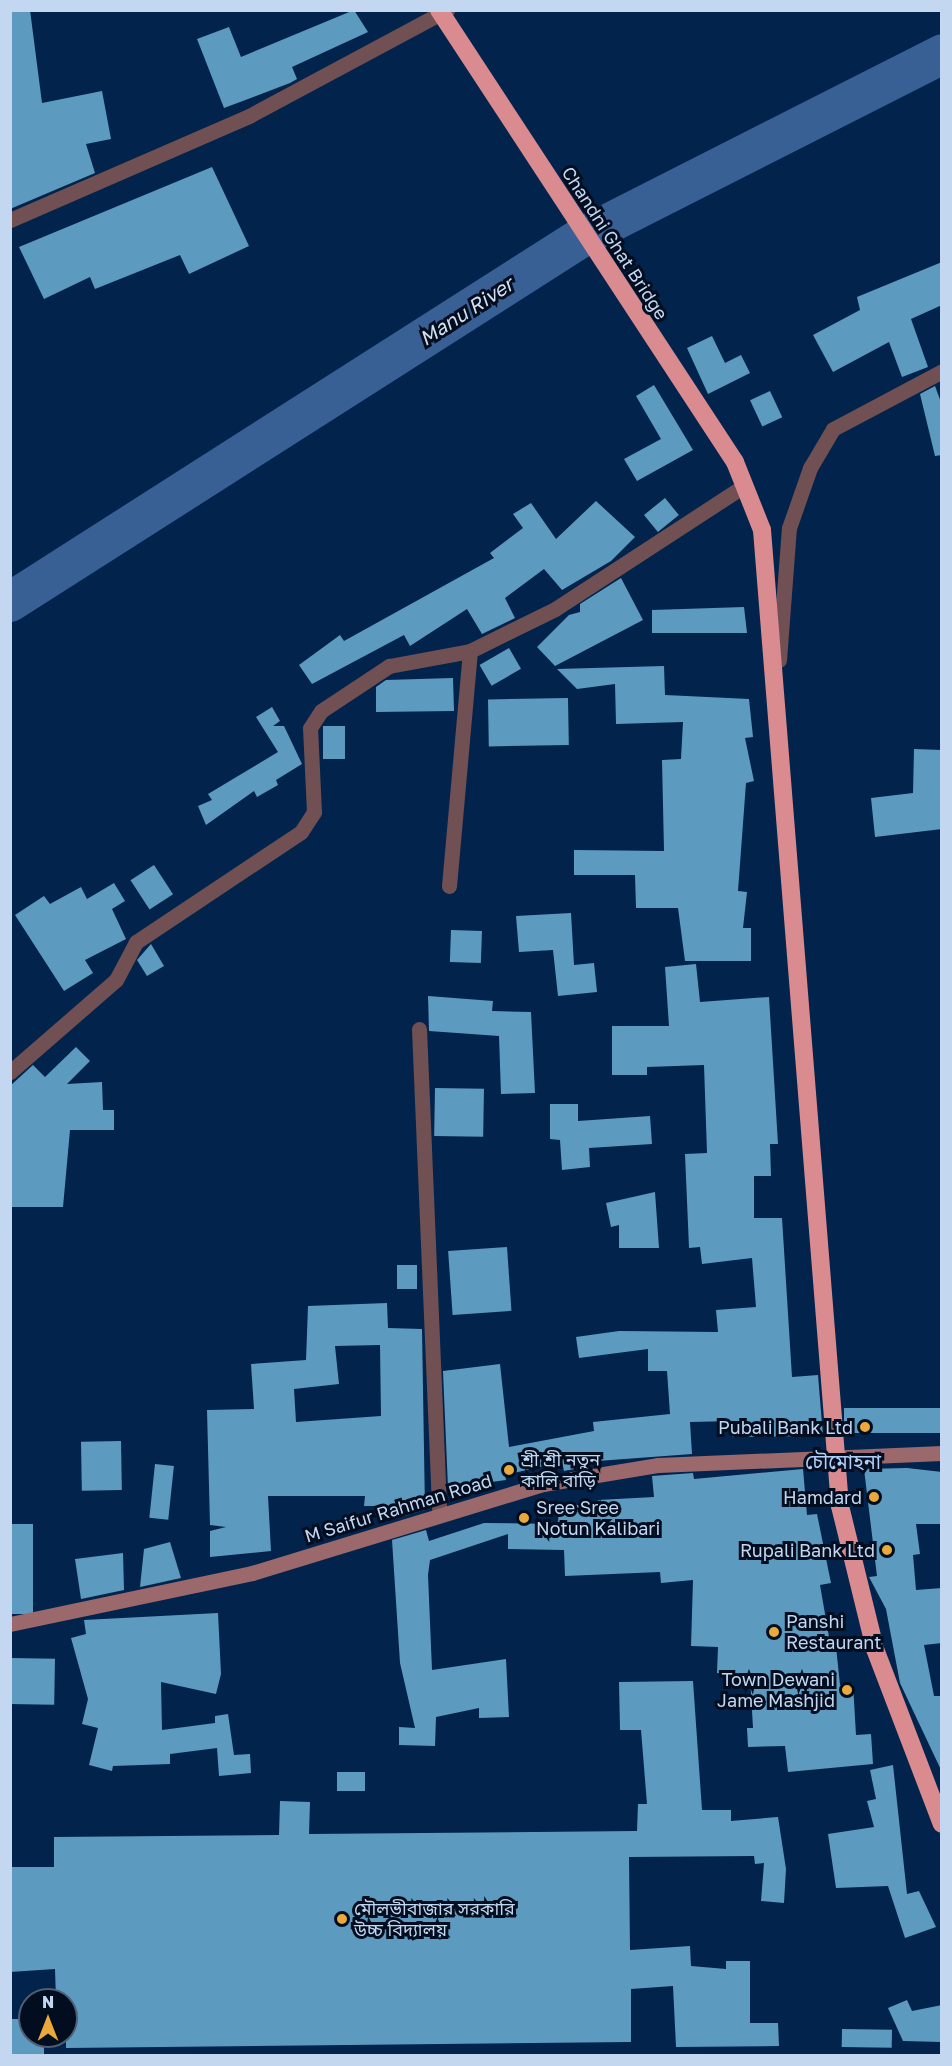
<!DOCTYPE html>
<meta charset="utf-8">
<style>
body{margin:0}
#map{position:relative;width:952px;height:2066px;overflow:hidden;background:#02244c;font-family:"Golos Text","Noto Sans Bengali",sans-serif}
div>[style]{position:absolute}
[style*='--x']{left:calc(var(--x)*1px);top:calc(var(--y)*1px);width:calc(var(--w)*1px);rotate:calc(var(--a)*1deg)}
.river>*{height:40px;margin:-20px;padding:0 20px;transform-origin:20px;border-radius:20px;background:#386094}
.building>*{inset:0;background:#5c9bbf;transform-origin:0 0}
.street>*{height:15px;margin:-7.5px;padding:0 7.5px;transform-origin:7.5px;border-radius:7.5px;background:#705052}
.secondary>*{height:15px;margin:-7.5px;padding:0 7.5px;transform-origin:7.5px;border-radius:7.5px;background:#9b686b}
.highway>*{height:18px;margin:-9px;padding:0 9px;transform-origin:9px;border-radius:9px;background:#d98b90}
.dots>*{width:16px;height:16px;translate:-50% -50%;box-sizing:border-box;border:3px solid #020e20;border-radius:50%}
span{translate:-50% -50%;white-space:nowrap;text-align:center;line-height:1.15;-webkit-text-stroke:6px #020e20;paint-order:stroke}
.street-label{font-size:18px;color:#c3d7f1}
.poi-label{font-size:18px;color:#c3d7f1}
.right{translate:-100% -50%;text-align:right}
.left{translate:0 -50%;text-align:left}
.water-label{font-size:20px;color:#d3dfef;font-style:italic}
.neighbourhood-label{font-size:20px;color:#b0cff9}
.frame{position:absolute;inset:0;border:12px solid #c3d7f1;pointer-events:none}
.north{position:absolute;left:18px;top:1988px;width:60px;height:60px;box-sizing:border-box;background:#020e20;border:2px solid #4f5e74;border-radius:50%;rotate:0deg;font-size:16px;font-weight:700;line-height:24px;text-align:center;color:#c3d7f1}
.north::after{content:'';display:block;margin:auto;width:21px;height:27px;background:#eca93b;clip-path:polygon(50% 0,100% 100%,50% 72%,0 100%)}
</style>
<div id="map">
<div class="river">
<i style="--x:10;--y:602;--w:679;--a:-32.54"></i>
<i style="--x:582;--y:237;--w:404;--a:-26.9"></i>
</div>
<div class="building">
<i style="clip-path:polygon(10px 10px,30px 10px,42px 103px,102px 91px,111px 139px,86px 144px,95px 173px,10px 209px)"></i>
<i style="clip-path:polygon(354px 10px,368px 32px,292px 67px,297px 79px,290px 83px,224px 108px,197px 39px,229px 27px,241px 57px)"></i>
<i style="clip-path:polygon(212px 167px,249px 246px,189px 274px,180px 255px,95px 289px,90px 277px,44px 299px,19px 247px)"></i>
<i style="clip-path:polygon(942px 262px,942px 305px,911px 319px,928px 367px,902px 377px,889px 342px,833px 372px,813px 335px,860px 310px,857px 297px)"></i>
<i style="clip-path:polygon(712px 336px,725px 363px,741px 355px,750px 373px,708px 394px,687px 348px)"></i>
<i style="clip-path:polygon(654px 385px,693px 450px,637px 481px,624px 459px,661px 439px,636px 396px)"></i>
<i style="clip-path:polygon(935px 386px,942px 405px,942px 455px,935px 456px,920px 394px)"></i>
<i style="left:770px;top:391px;width:29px;height:22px;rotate:65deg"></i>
<i style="left:665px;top:498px;width:22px;height:27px;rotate:51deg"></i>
<i style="clip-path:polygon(596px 501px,635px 537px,611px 561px,562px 590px,544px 569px,505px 598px,515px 618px,482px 634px,467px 609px,410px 646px,404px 635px,312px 684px,299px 665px,340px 635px,344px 641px,494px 558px,490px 553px,523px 528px,513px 514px,531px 503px,556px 539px)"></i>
<i style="clip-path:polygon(621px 578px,643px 620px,555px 666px,537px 647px,569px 615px,580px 612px,580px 604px)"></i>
<i style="clip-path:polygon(744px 607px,747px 633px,652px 633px,652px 610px)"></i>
<i style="left:509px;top:648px;width:24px;height:34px;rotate:60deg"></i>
<i style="clip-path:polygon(664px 666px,665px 695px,749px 699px,753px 737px,745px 738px,754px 781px,746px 783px,738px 891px,747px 892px,743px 928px,751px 928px,751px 961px,685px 961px,678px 908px,636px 908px,635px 875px,574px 875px,574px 850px,664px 851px,662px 760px,681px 759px,683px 722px,616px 724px,615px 684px,577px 689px,557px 669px)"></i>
<i style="clip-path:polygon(453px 678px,454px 711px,376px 712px,376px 687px,386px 680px)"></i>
<i style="left:568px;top:698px;width:47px;height:80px;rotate:89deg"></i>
<i style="clip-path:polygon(272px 707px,280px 721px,273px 726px,284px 726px,302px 764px,276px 780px,278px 785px,257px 797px,254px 791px,206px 825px,198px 806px,212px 800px,208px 794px,278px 752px,256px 717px)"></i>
<i style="left:323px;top:726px;width:22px;height:33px"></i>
<i style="clip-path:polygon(914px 749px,942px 750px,942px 829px,875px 837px,871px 798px,913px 793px)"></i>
<i style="left:154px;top:865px;width:35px;height:28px;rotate:57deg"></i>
<i style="clip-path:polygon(114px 883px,125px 901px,112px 909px,126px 939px,85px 960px,93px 973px,64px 991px,15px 915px,44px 896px,50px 904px,81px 887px,87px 899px)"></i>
<i style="clip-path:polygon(571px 913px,574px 965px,594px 963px,597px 992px,558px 996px,553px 950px,519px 952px,516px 916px)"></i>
<i style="left:451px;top:930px;width:31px;height:32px;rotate:2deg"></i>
<i style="clip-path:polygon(151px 944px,164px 966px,147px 976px,137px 960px)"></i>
<i style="clip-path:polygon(696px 964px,700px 1002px,769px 997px,778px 1144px,770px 1144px,771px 1176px,754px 1176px,754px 1218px,782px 1218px,792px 1377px,818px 1375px,823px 1436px,732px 1437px,732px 1421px,690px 1422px,692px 1454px,584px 1462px,585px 1467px,564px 1471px,562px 1462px,505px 1475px,506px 1480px,448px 1488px,443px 1371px,500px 1364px,509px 1447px,594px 1431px,593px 1422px,670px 1414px,667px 1371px,648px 1371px,648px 1349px,579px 1358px,576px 1337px,619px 1331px,718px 1332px,716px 1310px,756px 1307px,752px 1258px,702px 1264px,700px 1247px,689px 1248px,685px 1154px,707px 1153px,704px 1065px,647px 1067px,647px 1075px,612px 1075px,612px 1026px,669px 1026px,665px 967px)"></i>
<i style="clip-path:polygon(428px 996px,493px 1001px,492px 1011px,531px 1012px,535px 1093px,501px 1094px,499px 1036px,429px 1031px)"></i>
<i style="clip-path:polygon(76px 1047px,90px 1061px,67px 1084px,102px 1082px,103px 1110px,114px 1110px,114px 1130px,70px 1130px,63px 1207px,10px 1207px,10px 1086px,33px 1065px,45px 1077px)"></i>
<i style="left:435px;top:1088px;width:49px;height:48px;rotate:1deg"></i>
<i style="clip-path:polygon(550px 1104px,578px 1104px,578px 1121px,650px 1116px,652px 1144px,589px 1148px,590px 1167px,562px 1170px,560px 1140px,550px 1139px)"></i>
<i style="clip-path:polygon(655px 1192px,659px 1248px,619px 1248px,619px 1225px,611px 1227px,606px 1203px)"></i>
<i style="left:507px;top:1247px;width:64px;height:59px;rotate:86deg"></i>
<i style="left:397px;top:1265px;width:20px;height:24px"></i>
<i style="clip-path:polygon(evenodd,387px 1303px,388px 1328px,422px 1329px,425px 1510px,394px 1519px,394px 1506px,364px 1506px,365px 1496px,268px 1496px,271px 1551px,210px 1557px,210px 1531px,226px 1527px,210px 1525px,207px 1410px,254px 1409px,251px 1364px,306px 1360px,308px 1306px,387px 1303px,380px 1345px,381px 1416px,296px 1422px,294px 1389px,339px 1384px,335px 1346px,380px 1345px)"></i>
<i style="left:942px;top:1408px;width:25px;height:98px;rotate:90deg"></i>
<i style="left:121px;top:1441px;width:49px;height:40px;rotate:89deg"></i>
<i style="left:155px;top:1464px;width:19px;height:54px;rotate:6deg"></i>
<i style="clip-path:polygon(907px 1468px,942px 1472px,942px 1524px,916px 1524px,920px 1554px,913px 1555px,916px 1590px,942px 1588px,942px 1643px,924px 1645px,934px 1696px,942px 1696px,942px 1772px,900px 1683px,886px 1609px,869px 1577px,877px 1576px,864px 1469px)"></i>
<i style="clip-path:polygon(803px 1469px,807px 1515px,817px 1514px,831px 1583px,820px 1585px,829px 1637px,835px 1637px,840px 1685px,853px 1684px,856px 1735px,871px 1734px,873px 1764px,788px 1772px,785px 1746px,748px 1747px,747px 1728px,753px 1728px,750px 1676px,717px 1673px,718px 1647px,691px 1646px,693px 1580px,661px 1583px,660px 1572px,565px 1576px,564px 1550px,508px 1549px,508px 1534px,430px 1560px,428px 1575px,432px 1670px,506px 1659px,509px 1717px,479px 1718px,479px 1708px,436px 1717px,435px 1746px,399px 1745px,399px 1727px,415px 1728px,400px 1663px,392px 1540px,426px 1530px,429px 1541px,484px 1523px,558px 1524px,559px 1504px,598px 1506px,598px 1500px,654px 1497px,652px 1476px,693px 1473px,694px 1479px)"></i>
<i style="left:10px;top:1524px;width:23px;height:90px"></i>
<i style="clip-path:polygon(170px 1542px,181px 1578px,140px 1587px,144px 1549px)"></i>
<i style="clip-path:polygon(123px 1553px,124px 1590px,81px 1599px,75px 1559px)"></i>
<i style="clip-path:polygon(218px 1613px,221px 1674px,216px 1694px,161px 1682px,162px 1730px,215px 1723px,215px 1716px,228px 1714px,234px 1755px,250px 1754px,251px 1773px,219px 1776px,217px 1748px,170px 1754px,170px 1764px,113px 1766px,112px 1771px,89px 1765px,98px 1728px,82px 1724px,88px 1699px,71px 1638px,86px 1634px,84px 1620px)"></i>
<i style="left:10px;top:1658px;width:45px;height:46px;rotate:1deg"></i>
<i style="clip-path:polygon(693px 1681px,702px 1810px,731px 1810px,731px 1821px,778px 1817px,786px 1869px,784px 1903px,761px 1901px,764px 1863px,755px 1864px,754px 1856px,629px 1857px,630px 1950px,690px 1946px,691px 1966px,726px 1969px,726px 1961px,750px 1961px,750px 2023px,778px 2023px,779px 2046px,676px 2047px,673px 1986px,631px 1989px,631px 2042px,66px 2048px,66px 2000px,56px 2000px,55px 1969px,10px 1972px,10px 1867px,54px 1867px,54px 1837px,279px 1835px,280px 1801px,310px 1802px,309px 1834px,637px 1831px,638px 1804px,647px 1804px,641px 1730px,620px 1730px,619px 1682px)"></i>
<i style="clip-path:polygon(893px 1765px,907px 1894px,919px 1891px,936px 1927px,905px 1938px,888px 1886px,836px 1888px,828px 1834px,874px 1827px,867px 1801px,876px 1799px,870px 1770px)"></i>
<i style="left:365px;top:1772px;width:19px;height:28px;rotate:90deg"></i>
<i style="clip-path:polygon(907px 2000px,912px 2011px,942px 2005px,942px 2042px,903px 2041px,888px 2008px)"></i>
<i style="clip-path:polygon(10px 2019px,30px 2019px,30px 2036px,44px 2036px,44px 2055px,10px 2055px)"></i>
<i style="left:842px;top:2029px;width:50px;height:18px;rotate:1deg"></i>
</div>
<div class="street">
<i style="--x:10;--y:220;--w:261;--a:-23.5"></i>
<i style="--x:249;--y:116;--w:225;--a:-28.2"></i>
<i style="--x:779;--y:660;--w:132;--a:-85.7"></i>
<i style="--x:789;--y:528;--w:64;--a:-70.7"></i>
<i style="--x:810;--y:468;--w:45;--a:-59.5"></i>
<i style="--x:833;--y:429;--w:123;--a:-28"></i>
<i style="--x:449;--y:886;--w:236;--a:-84.9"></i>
<i style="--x:419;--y:1029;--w:486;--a:87.6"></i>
<i style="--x:10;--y:1072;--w:140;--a:-41"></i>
<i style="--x:116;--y:980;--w:43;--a:-62.2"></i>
<i style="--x:136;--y:942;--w:198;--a:-33.7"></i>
<i style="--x:301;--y:832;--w:24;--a:-57"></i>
<i style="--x:314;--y:812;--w:84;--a:-92.7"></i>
<i style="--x:310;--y:728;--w:20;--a:-57"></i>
<i style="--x:321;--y:711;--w:82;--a:-33.5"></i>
<i style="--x:389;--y:666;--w:82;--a:-10.5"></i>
<i style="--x:470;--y:651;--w:95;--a:-26.3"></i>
<i style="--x:555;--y:609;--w:225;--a:-33.1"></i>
</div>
<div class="secondary">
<i style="--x:10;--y:1624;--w:247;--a:-11.9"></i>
<i style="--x:252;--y:1573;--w:304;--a:-17"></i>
<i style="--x:543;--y:1484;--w:117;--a:-9.4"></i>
<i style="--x:658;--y:1465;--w:284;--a:-2.4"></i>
</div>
<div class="highway">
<i style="--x:439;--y:10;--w:540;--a:56.78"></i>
<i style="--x:735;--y:462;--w:73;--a:68.3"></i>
<i style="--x:762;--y:530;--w:979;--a:85.43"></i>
<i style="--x:840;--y:1506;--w:147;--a:76.2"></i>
<i style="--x:875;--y:1649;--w:187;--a:69.1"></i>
</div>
<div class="dots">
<i style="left:865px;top:1427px;background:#eca93b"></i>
<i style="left:509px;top:1470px;background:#eca93b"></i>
<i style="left:874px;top:1497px;background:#eca93b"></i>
<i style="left:524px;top:1518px;background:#eca93b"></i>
<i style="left:887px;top:1550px;background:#eca93b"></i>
<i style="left:774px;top:1632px;background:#eca93b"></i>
<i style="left:847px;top:1690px;background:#eca93b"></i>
<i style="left:342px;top:1919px;background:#eca93b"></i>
</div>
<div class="street-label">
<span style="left:615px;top:243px;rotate:57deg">Chandni Ghat Bridge</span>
<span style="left:398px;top:1508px;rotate:-17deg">M Saifur Rahman Road</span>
</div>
<div class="poi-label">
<span class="right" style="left:853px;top:1427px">Pubali Bank Ltd</span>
<span class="left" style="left:521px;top:1470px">শ্রী শ্রী নতুন<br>কালি বাড়ি</span>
<span class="right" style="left:862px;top:1497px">Hamdard</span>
<span class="left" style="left:536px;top:1518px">Sree Sree<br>Notun Kalibari</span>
<span class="right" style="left:875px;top:1550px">Rupali Bank Ltd</span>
<span class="left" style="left:786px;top:1632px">Panshi<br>Restaurant</span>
<span class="right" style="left:835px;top:1690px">Town Dewani<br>Jame Mashjid</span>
<span class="left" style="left:354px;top:1919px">মৌলভীবাজার সরকারি<br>উচ্চ বিদ্যালয়</span>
</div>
<div class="water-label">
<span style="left:466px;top:311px;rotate:-33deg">Manu River</span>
</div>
<div class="neighbourhood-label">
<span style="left:843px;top:1461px">চৌমোহনা</span>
</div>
<div class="frame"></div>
<div class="north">N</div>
</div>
